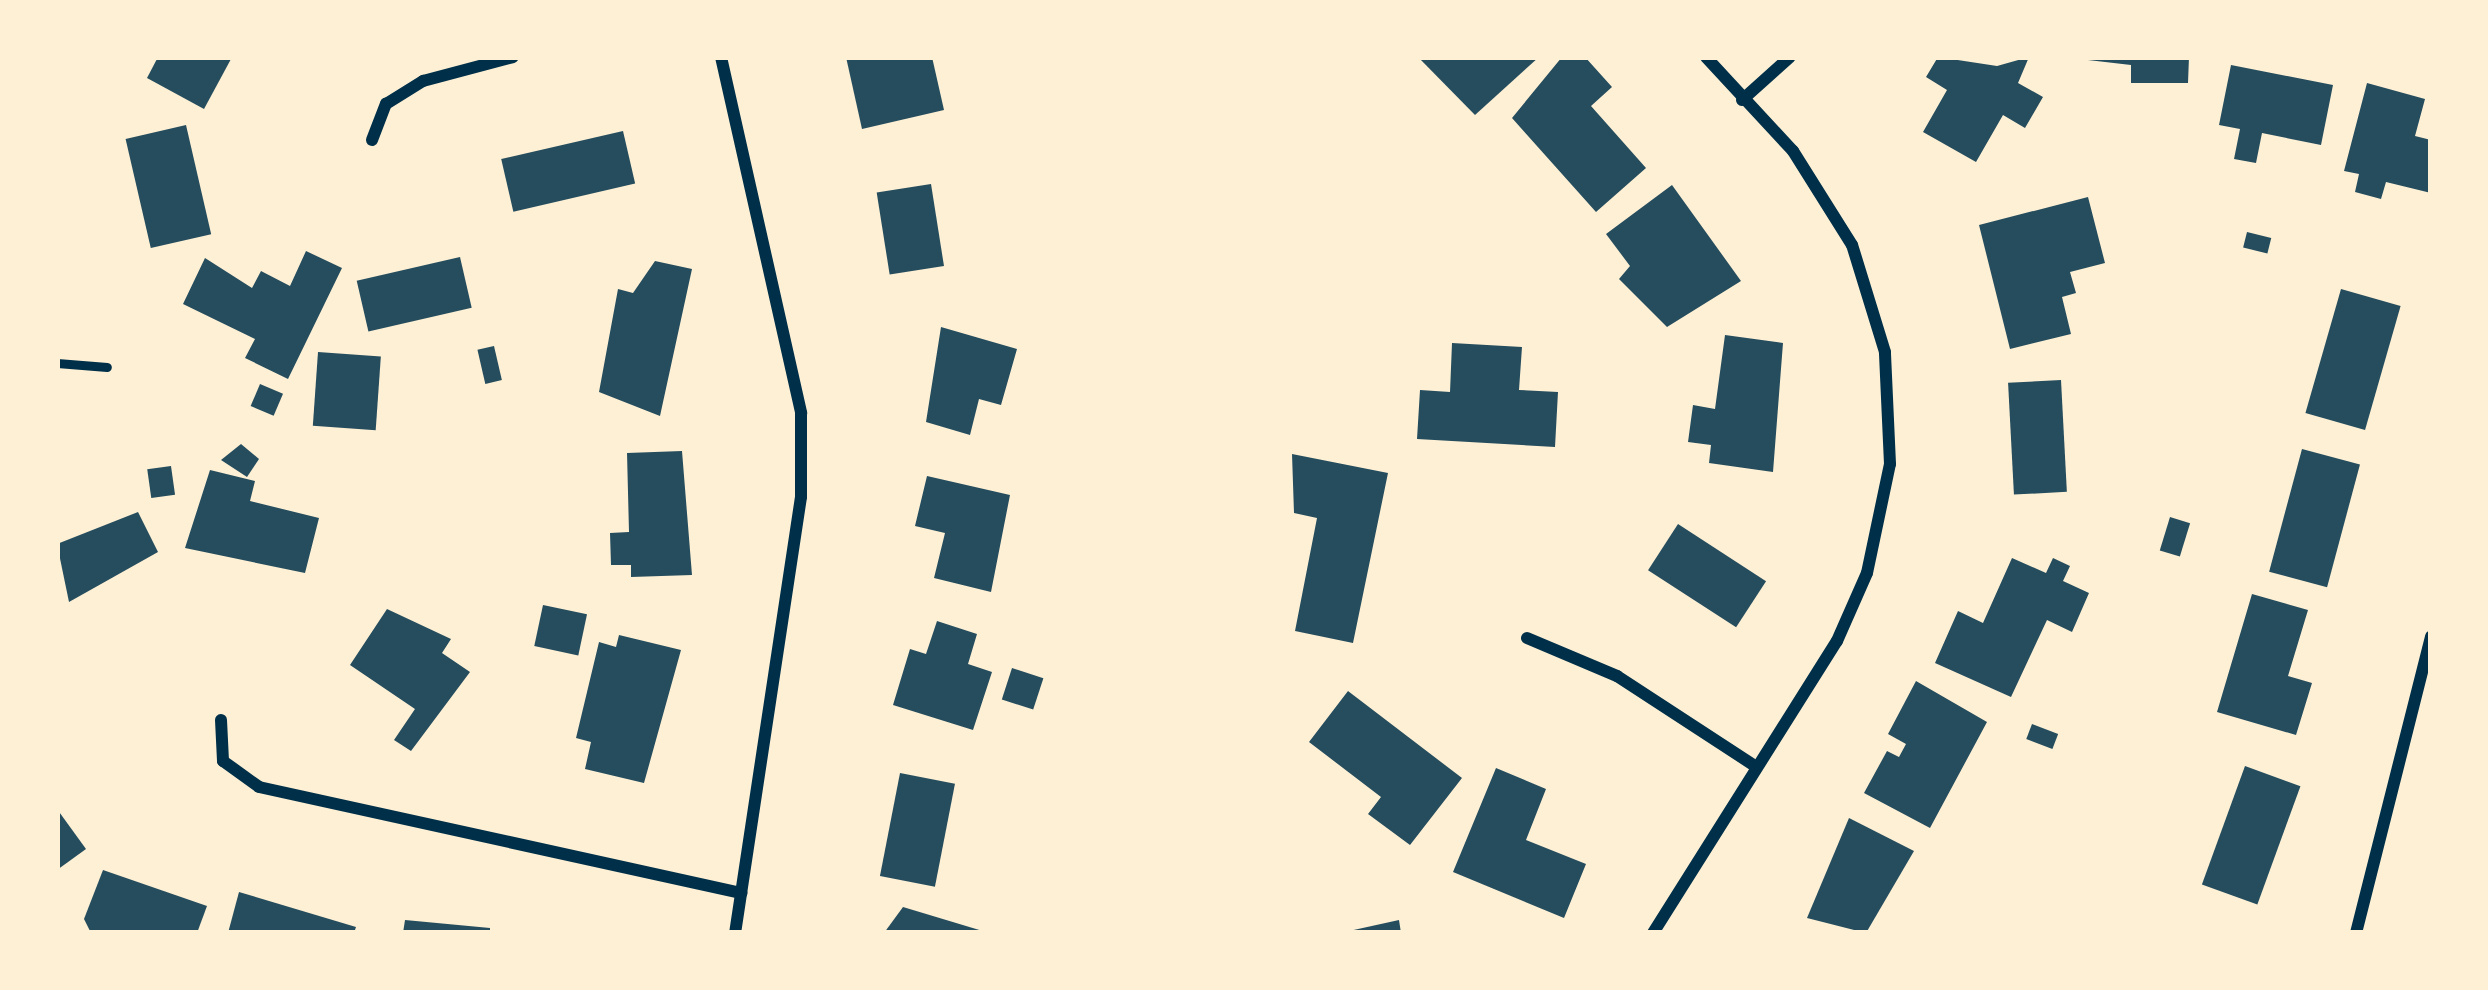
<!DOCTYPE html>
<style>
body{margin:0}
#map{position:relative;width:2488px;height:990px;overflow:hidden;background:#fdf0d5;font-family:Inter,sans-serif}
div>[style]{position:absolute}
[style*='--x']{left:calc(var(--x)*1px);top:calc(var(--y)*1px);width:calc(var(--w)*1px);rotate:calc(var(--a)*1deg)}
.building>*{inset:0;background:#264d5e;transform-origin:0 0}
.service>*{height:9px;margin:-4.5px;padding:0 4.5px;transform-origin:4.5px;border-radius:4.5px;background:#003049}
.minor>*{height:12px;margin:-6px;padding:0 6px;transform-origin:6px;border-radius:6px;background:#003049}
span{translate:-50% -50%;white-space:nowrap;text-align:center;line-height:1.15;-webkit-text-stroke:9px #fdf0d5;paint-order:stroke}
.frame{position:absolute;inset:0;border:60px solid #fdf0d5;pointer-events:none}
</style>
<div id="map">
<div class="building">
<i style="clip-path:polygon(158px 57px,228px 57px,231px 59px,204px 109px,147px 78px)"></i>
<i style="clip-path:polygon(846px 57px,932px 57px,944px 110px,862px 129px)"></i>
<i style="clip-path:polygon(1418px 57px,1539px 57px,1475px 115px)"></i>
<i style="clip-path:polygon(1562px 57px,1585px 57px,1612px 87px,1591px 106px,1646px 168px,1596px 212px,1512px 118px)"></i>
<i style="clip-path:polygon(1938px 57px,1997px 66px,2029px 57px,2018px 83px,2043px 97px,2025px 128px,2003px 115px,1976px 162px,1923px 132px,1947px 90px,1926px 77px)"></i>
<i style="clip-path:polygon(2062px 57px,2189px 57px,2188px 83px,2131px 83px,2131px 65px)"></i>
<i style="clip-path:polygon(2231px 65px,2333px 85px,2321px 145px,2262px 133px,2256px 163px,2234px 159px,2240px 129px,2219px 125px)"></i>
<i style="clip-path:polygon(2367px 83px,2425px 99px,2415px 136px,2431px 140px,2431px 193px,2386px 182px,2381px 199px,2355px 192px,2359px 174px,2344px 171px)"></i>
<i style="left:186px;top:125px;width:112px;height:62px;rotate:77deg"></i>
<i style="left:623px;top:131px;width:54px;height:125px;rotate:77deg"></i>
<i style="left:931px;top:184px;width:83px;height:55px;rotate:81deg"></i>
<i style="clip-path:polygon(1672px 185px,1741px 281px,1667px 327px,1619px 279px,1630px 266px,1606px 234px)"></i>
<i style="clip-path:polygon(2088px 197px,2105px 263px,2070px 272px,2076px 293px,2062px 297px,2071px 334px,2010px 349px,1979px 225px)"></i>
<i style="left:2247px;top:232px;width:25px;height:16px;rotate:14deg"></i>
<i style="clip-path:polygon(306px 251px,342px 268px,288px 379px,245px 358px,255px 339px,183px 304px,205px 258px,252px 288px,261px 271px,290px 286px)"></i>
<i style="left:460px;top:257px;width:52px;height:106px;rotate:77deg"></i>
<i style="clip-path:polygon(655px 261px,692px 269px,660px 416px,599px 392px,618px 289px,633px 293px)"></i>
<i style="left:2341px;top:289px;width:62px;height:129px;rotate:16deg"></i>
<i style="clip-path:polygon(941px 327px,1017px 349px,1001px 405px,979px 399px,970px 435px,926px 422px)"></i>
<i style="clip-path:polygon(1725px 335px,1783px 343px,1773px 472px,1709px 463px,1711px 445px,1688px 442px,1693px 405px,1715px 409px)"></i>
<i style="clip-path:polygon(1452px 343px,1522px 347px,1519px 390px,1558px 392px,1555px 447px,1417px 439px,1420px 390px,1450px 392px)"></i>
<i style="left:494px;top:346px;width:35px;height:17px;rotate:77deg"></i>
<i style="left:318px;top:352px;width:63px;height:74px;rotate:4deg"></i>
<i style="left:2061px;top:380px;width:112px;height:53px;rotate:87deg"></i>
<i style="left:260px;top:384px;width:25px;height:24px;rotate:23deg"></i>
<i style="clip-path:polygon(241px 444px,259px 459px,247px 477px,221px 460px)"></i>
<i style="left:2302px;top:449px;width:60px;height:127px;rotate:15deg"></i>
<i style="clip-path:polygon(682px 451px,692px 575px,631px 577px,631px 565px,611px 565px,610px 533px,629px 532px,627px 453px)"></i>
<i style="clip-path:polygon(1292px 454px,1388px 473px,1353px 643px,1295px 631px,1317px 518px,1294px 513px)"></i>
<i style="left:171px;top:466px;width:29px;height:24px;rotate:82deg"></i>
<i style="clip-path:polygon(210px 470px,255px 481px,250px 501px,319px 518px,305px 573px,185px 548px)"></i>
<i style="clip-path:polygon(927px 476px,1010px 495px,991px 592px,934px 578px,945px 533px,915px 526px)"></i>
<i style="clip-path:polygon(138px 512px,158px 552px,69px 602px,57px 544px)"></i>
<i style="left:2170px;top:517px;width:21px;height:35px;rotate:17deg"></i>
<i style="left:1678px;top:524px;width:105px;height:55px;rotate:33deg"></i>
<i style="clip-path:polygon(2012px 558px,2046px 573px,2053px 558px,2070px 566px,2063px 581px,2089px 593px,2072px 632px,2047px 620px,2011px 697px,1935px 663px,1958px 611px,1983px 623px)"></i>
<i style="clip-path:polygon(2252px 594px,2308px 610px,2288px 676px,2312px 683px,2296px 735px,2217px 712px)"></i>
<i style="left:543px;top:605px;width:45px;height:42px;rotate:12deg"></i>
<i style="clip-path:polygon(387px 609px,451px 639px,442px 653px,470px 672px,411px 751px,394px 740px,415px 709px,350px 665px)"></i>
<i style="clip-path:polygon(937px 621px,977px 634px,968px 664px,992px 672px,973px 730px,893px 705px,910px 649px,926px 654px)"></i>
<i style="clip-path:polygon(619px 635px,681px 650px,644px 783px,585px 769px,591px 742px,576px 738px,599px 642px,616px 647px)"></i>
<i style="left:1012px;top:668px;width:33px;height:33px;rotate:18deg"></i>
<i style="clip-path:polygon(1916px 681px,1987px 722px,1930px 828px,1864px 793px,1887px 751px,1899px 757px,1906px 744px,1888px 734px)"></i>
<i style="clip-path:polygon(1348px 691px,1462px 778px,1410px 845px,1368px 814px,1381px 797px,1309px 742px)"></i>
<i style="left:2032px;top:724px;width:28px;height:16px;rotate:21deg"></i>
<i style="left:2245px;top:766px;width:59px;height:126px;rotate:20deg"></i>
<i style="clip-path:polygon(1496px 768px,1546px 789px,1526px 840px,1586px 864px,1564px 918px,1453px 872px)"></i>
<i style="left:900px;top:773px;width:56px;height:105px;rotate:11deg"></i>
<i style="clip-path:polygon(57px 809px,86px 849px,57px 870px)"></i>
<i style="clip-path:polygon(1849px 818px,1914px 851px,1866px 933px,1807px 918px)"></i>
<i style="clip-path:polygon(103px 870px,207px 906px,197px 933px,91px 933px,84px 919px)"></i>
<i style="clip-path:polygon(239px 892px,356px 927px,354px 933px,228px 933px)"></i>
<i style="clip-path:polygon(903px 907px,986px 932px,986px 933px,884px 933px)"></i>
<i style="clip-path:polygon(405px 920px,490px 928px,490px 933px,403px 933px)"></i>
<i style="clip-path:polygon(1399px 920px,1401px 933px,1349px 933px,1349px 931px)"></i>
</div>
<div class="service">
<i style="--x:57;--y:363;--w:50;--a:4.6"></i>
</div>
<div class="minor">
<i style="--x:721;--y:57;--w:365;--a:77.3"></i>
<i style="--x:801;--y:413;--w:84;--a:90"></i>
<i style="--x:801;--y:497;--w:441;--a:98.6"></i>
<i style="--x:1742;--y:100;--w:64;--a:-41.9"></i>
<i style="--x:372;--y:140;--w:39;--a:-69"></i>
<i style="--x:386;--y:104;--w:44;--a:-31.9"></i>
<i style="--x:423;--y:81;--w:93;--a:-14.9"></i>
<i style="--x:1527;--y:638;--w:98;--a:22.9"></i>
<i style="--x:1617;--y:676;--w:161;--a:33.1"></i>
<i style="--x:221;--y:720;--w:41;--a:87.2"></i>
<i style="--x:223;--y:761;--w:44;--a:35.8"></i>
<i style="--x:259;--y:787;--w:494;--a:12.4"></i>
<i style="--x:1653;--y:933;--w:345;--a:-57.8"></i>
<i style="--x:1837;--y:641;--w:74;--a:-66.2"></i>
<i style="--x:1867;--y:573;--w:111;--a:-78.1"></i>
<i style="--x:1890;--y:464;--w:112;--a:-92.6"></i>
<i style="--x:1885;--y:352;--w:112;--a:-107.1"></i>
<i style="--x:1852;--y:245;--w:111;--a:-122.1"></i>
<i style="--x:1793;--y:151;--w:128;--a:-132.8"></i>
<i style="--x:2356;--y:933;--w:306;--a:-75.8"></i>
</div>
<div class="frame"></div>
</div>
